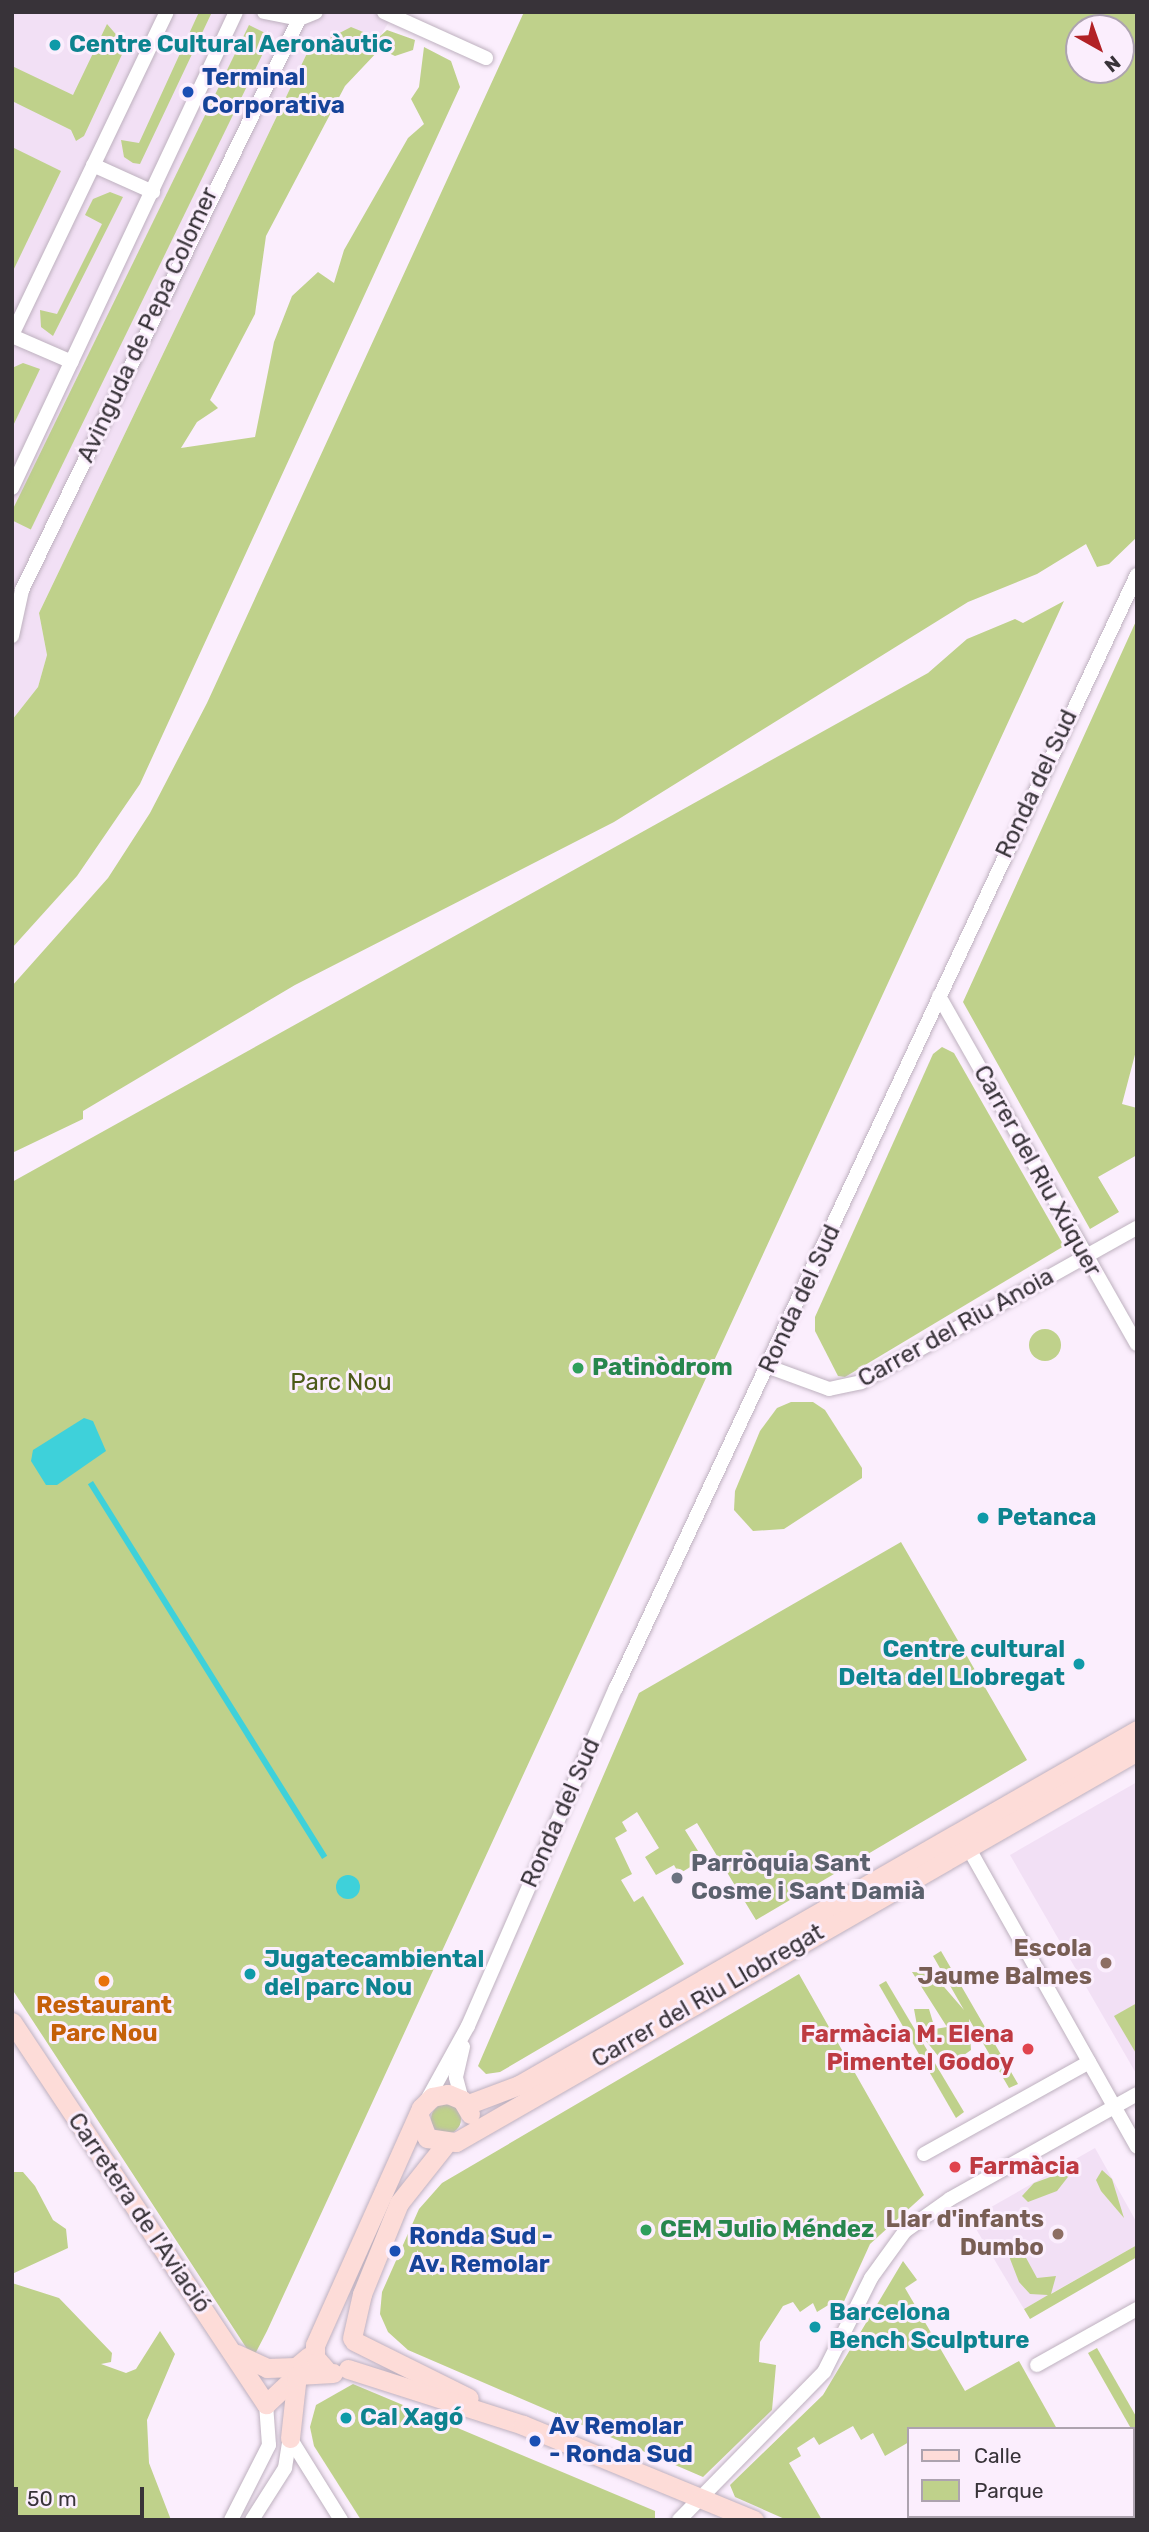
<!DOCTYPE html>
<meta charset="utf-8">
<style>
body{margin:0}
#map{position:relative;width:1149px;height:2532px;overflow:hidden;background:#fbeefd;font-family:Rubik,sans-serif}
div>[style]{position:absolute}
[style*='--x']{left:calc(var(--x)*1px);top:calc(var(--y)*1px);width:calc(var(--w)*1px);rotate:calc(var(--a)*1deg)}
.built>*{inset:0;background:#f2e0f5}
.green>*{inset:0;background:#bfd18b;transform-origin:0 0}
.round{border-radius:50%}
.water>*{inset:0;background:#3ed1da;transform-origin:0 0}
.roads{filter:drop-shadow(0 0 2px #beb1bf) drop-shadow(0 0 2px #beb1bf)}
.street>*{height:14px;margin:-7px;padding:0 7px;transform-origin:7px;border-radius:7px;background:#fff}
.secondary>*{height:19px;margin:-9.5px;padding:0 9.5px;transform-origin:9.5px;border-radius:9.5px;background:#fddcd8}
.dots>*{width:19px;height:19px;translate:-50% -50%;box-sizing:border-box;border:4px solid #fbeefd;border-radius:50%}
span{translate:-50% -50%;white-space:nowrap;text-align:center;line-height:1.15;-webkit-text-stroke:6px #fbeefd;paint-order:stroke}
.culture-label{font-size:24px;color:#0d838f;font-weight:700}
.left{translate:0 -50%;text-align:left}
.right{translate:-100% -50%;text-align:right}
.transit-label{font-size:24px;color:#164399;font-weight:700}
.street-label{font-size:24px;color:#383339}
.leisure-label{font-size:24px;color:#27864d;font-weight:700}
.park-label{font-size:24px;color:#4c5a18}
.worship-label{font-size:24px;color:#5b616d;font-weight:700}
.education-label{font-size:24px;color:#785e54;font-weight:700}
.food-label{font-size:24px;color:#c56008;font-weight:700}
.health-label{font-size:24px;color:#be3a42;font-weight:700}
.frame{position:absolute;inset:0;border:14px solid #383339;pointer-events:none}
.legend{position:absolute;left:907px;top:2427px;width:228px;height:91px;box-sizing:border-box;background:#fbeefd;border:2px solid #ada3af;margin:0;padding:9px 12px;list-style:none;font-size:21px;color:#383339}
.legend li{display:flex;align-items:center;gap:14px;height:35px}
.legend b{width:35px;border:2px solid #ada3af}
.north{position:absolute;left:1065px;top:14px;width:70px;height:70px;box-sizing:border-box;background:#fbeefd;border:2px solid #ada3af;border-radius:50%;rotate:140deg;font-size:19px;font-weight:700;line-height:28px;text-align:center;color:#383339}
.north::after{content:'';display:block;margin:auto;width:24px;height:32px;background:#b22126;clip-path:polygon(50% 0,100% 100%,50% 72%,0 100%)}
.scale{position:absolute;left:14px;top:2487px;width:130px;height:32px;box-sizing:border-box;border:4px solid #383339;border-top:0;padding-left:9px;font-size:21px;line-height:24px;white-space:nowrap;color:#383339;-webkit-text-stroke:5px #fbeefd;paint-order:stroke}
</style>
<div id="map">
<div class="built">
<i style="clip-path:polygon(12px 12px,395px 12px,379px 38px,309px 49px,39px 613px,47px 655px,38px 687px,12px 720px)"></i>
<i style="clip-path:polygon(1137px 1782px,1137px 2075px,1010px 1855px)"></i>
<i style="clip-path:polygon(1095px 2148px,1137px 2223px,1137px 2245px,1024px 2309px,970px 2219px)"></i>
</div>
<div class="green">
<i style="clip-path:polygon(199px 12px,212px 12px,140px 164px,133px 163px,124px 157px,121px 140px,139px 143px)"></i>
<i style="clip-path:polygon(evenodd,524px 12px,1137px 12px,1137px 537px,1109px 564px,1097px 567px,1086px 544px,1037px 574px,968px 602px,614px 822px,295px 985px,83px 1111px,83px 1119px,12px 1153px,12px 986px,108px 878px,150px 813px,207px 703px,524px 12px,1121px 28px,1121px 70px,1079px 70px,1079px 28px,1121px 28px)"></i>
<i style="clip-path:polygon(107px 24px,126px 46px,84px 136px,76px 141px,71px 130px,12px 101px,12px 66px,73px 95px)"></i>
<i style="left:249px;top:25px;width:25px;height:549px;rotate:26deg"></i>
<i style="clip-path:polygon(351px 27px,378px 38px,387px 30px,415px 40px,413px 50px,395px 56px,380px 49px,345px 86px,266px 236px,255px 314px,210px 400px,218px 408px,197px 422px,181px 448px,255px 437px,274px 342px,292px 296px,318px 272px,334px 283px,344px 250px,408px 138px,424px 124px,411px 99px,419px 87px,424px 47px,451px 61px,460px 87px,140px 784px,77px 876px,12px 948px,12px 720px,38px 687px,47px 655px,39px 613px,309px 49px)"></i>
<i style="clip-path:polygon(12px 147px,61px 171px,12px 273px)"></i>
<i style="clip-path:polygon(110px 192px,123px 197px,53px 336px,41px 327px,40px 310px,57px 314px,102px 224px,85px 215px,93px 199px)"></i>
<i style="clip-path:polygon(23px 363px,40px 369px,12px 428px,12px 368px)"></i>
<i style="clip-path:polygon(1064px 601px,267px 2331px,253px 2358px,12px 1989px,12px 1182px,928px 673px,967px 639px,1015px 619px,1023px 623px)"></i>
<i style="clip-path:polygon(1137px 619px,1137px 1047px,1122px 1104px,1137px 1108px,1137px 1155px,1098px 1177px,1119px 1212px,1090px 1229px,963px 1002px)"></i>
<i style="clip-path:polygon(942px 1047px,954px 1053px,1064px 1246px,845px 1377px,838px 1376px,815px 1331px,815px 1317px,933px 1054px)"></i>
<i class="round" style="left:1029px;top:1329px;width:32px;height:32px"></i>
<i style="clip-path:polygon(791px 1402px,813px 1402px,825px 1410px,862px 1468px,862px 1478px,784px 1529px,753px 1531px,734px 1510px,735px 1491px,760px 1431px,777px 1408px)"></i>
<i style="clip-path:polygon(901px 1542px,1027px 1760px,756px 1920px,697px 1823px,685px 1830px,703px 1859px,679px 1874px,674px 1865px,656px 1875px,645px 1857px,659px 1848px,637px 1812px,622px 1822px,627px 1831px,615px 1838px,632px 1874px,621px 1880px,634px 1902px,643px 1896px,684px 1964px,500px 2072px,486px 2074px,478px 2066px,639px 1693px)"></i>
<i style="clip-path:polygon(941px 1951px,1018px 2084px,1009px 2088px,969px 2019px,971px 2050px,947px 2067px,918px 2031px,914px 2009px,929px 2009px,935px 2029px,947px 2027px,912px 1972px,932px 1973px,964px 2010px,933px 1956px)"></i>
<i style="clip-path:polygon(799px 1974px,924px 2195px,870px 2244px,841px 2308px,830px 2304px,817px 2312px,813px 2303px,800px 2312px,793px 2302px,783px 2306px,760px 2342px,759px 2362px,776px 2365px,772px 2410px,703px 2477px,408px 2350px,388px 2332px,380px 2314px,382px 2292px,419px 2209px,442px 2183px)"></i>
<i style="clip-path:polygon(886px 1981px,964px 2112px,956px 2118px,879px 1985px)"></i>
<i style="clip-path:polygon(1137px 2003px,1137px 2055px,1114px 2016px)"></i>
<i class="round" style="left:431px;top:2104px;width:30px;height:30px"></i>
<i style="clip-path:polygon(1075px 2168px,1057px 2191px,1028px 2202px,1022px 2196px,1034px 2183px)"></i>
<i style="clip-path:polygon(1102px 2170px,1112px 2179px,1124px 2218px,1101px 2191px,1096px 2180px)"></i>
<i style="clip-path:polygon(12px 2172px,23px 2172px,35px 2186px,53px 2220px,66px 2229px,68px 2248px,12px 2274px)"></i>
<i style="clip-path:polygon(1137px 2245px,1137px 2257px,1030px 2319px,1024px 2309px,1048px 2295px,1030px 2294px,1019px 2282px,1007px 2251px,1024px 2254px,1037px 2278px,1056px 2276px,1051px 2294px)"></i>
<i style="clip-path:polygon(903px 2261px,917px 2280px,905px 2288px,965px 2391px,1019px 2361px,1057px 2429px,909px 2429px,909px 2442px,885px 2456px,873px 2433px,861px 2440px,853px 2426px,819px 2445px,814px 2437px,797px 2448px,801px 2456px,789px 2463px,822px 2520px,787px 2520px,735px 2497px,730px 2485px,823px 2395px)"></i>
<i style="clip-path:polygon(12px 2283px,59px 2298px,112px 2353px,111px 2362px,101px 2364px,126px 2373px,136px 2369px,160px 2331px,175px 2354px,147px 2420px,149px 2463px,171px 2520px,12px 2520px)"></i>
<i style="clip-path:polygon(1097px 2348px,1137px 2418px,1137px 2439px,1088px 2353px)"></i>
<i style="clip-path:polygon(353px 2384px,655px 2511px,655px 2519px,361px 2520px,314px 2446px,310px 2427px,316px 2405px)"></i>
</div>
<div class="water">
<i style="clip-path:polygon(84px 1418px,93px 1421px,106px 1451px,57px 1485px,46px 1485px,31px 1461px,33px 1450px)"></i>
<i style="left:93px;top:1481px;width:442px;height:6px;rotate:58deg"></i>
<i class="round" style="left:336px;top:1875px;width:24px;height:24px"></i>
</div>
<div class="roads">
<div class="street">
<i style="--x:264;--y:12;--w:36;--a:11"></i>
<i style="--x:299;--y:19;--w:18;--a:-22"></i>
<i style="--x:384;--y:12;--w:112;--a:24.3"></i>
<i style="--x:93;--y:165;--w:66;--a:24.2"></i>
<i style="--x:12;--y:335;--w:358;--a:-64.4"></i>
<i style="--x:12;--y:336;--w:65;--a:23.4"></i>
<i style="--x:12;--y:488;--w:526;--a:-64.8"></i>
<i style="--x:12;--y:636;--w:47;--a:-77.7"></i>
<i style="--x:22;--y:590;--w:635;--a:-64.12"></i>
<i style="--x:939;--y:996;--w:400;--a:60.4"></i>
<i style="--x:769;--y:1367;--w:64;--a:20.1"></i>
<i style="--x:829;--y:1389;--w:33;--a:-12"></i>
<i style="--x:861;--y:1382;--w:316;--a:-29.2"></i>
<i style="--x:964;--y:1840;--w:352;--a:60.6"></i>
<i style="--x:462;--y:2100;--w:24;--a:-105"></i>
<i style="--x:456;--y:2077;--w:31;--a:-77"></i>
<i style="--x:426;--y:2102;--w:87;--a:-61.1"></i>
<i style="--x:468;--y:2026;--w:369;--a:-66.4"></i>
<i style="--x:616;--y:1688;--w:1229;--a:-64.92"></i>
<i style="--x:924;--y:2154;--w:189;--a:-29.1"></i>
<i style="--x:1037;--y:2365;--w:115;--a:-29.2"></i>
<i style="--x:290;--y:2438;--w:97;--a:58.1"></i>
<i style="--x:231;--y:2520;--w:84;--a:-63.1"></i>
<i style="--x:269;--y:2445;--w:41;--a:-94.2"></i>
<i style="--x:252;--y:2520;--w:62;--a:-57.6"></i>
<i style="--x:285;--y:2468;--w:30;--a:-81"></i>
<i style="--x:679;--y:2520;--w:207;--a:-45.6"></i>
<i style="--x:824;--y:2372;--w:105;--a:-63.4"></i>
<i style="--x:871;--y:2278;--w:58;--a:-54.1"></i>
<i style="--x:905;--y:2231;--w:55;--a:-35.4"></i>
<i style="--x:950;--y:2199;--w:214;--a:-29.3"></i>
</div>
<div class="secondary">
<i style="--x:12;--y:2022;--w:459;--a:56.4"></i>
<i style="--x:466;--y:2105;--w:57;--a:-20.7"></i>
<i style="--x:519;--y:2085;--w:713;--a:-29.87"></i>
<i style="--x:419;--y:2116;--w:23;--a:70"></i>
<i style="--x:427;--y:2138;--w:29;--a:8"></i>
<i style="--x:456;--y:2142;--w:785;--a:-29.86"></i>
<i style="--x:352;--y:2338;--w:45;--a:-77.2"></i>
<i style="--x:362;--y:2294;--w:98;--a:-67.9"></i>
<i style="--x:399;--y:2203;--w:74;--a:-51.6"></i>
<i style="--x:354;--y:2341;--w:128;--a:26.4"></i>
<i style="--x:237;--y:2354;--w:33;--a:25"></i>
<i style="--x:267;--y:2368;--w:29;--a:-2"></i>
<i style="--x:296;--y:2367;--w:16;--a:-40"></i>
<i style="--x:348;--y:2369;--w:184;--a:17.7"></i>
<i style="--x:523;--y:2425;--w:250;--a:22.4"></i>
<i style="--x:327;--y:2371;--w:18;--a:-131"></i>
<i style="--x:315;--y:2357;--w:12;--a:-90"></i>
<i style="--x:315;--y:2345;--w:260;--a:-65.9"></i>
<i style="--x:421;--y:2108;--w:16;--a:-45"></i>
<i style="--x:432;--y:2097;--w:16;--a:-11"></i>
<i style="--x:448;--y:2094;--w:15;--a:23"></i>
<i style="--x:462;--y:2100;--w:16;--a:60"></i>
<i style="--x:266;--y:2404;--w:42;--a:-43.1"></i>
<i style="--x:297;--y:2375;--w:36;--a:-3"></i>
<i style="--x:290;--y:2438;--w:63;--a:-83.7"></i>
</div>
</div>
<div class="dots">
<i style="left:55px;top:45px;background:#0f9aa8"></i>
<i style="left:188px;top:92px;background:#1a4fb4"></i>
<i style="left:578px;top:1368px;background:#2e9e5b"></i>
<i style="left:983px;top:1518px;background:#0f9aa8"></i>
<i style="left:1079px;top:1664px;background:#0f9aa8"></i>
<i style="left:677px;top:1878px;background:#6b7280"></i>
<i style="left:1106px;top:1963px;background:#8d6e63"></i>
<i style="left:250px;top:1974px;background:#0f9aa8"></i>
<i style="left:104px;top:1981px;background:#e8710a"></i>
<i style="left:1028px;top:2049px;background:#e0444e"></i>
<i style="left:955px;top:2167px;background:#e0444e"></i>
<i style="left:646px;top:2230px;background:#2e9e5b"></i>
<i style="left:1058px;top:2234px;background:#8d6e63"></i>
<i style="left:395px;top:2251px;background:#1a4fb4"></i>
<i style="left:815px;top:2327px;background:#0f9aa8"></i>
<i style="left:346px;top:2418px;background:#0f9aa8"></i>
<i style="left:535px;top:2441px;background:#1a4fb4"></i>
</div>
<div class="culture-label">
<span class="left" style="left:69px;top:45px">Centre Cultural Aeronàutic</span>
<span class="left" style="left:997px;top:1518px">Petanca</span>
<span class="right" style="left:1065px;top:1664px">Centre cultural<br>Delta del Llobregat</span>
<span class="left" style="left:264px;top:1974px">Jugatecambiental<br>del parc Nou</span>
<span class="left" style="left:829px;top:2327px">Barcelona<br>Bench Sculpture</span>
<span class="left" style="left:360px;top:2418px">Cal Xagó</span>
</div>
<div class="transit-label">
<span class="left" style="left:202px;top:92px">Terminal<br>Corporativa</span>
<span class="left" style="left:409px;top:2251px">Ronda Sud -<br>Av. Remolar</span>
<span class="left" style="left:549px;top:2441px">Av Remolar<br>- Ronda Sud</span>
</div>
<div class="street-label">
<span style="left:148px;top:325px;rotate:-65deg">Avinguda de Pepa Colomer</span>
<span style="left:1037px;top:784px;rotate:-65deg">Ronda del Sud</span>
<span style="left:1037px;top:1171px;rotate:61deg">Carrer del Riu Xúquer</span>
<span style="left:800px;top:1299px;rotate:-65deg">Ronda del Sud</span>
<span style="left:956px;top:1328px;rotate:-29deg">Carrer del Riu Anoia</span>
<span style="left:561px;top:1813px;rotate:-66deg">Ronda del Sud</span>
<span style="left:708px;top:1996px;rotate:-30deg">Carrer del Riu Llobregat</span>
<span style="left:139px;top:2213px;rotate:56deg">Carretera de l'Aviació</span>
</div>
<div class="leisure-label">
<span class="left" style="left:592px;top:1368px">Patinòdrom</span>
<span class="left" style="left:660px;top:2230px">CEM Julio Méndez</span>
</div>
<div class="park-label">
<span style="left:341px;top:1383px">Parc Nou</span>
</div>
<div class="worship-label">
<span class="left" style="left:691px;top:1878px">Parròquia Sant<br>Cosme i Sant Damià</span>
</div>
<div class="education-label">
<span class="right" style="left:1092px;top:1963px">Escola<br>Jaume Balmes</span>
<span class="right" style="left:1044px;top:2234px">Llar d'infants<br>Dumbo</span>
</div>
<div class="food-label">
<span style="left:104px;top:2020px">Restaurant<br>Parc Nou</span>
</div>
<div class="health-label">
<span class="right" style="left:1014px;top:2049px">Farmàcia M. Elena<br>Pimentel Godoy</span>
<span class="left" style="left:969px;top:2167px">Farmàcia</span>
</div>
<div class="frame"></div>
<ul class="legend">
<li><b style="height:9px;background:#fddcd8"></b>Calle</li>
<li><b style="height:19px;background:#bfd18b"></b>Parque</li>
</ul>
<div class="north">N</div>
<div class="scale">50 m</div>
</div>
